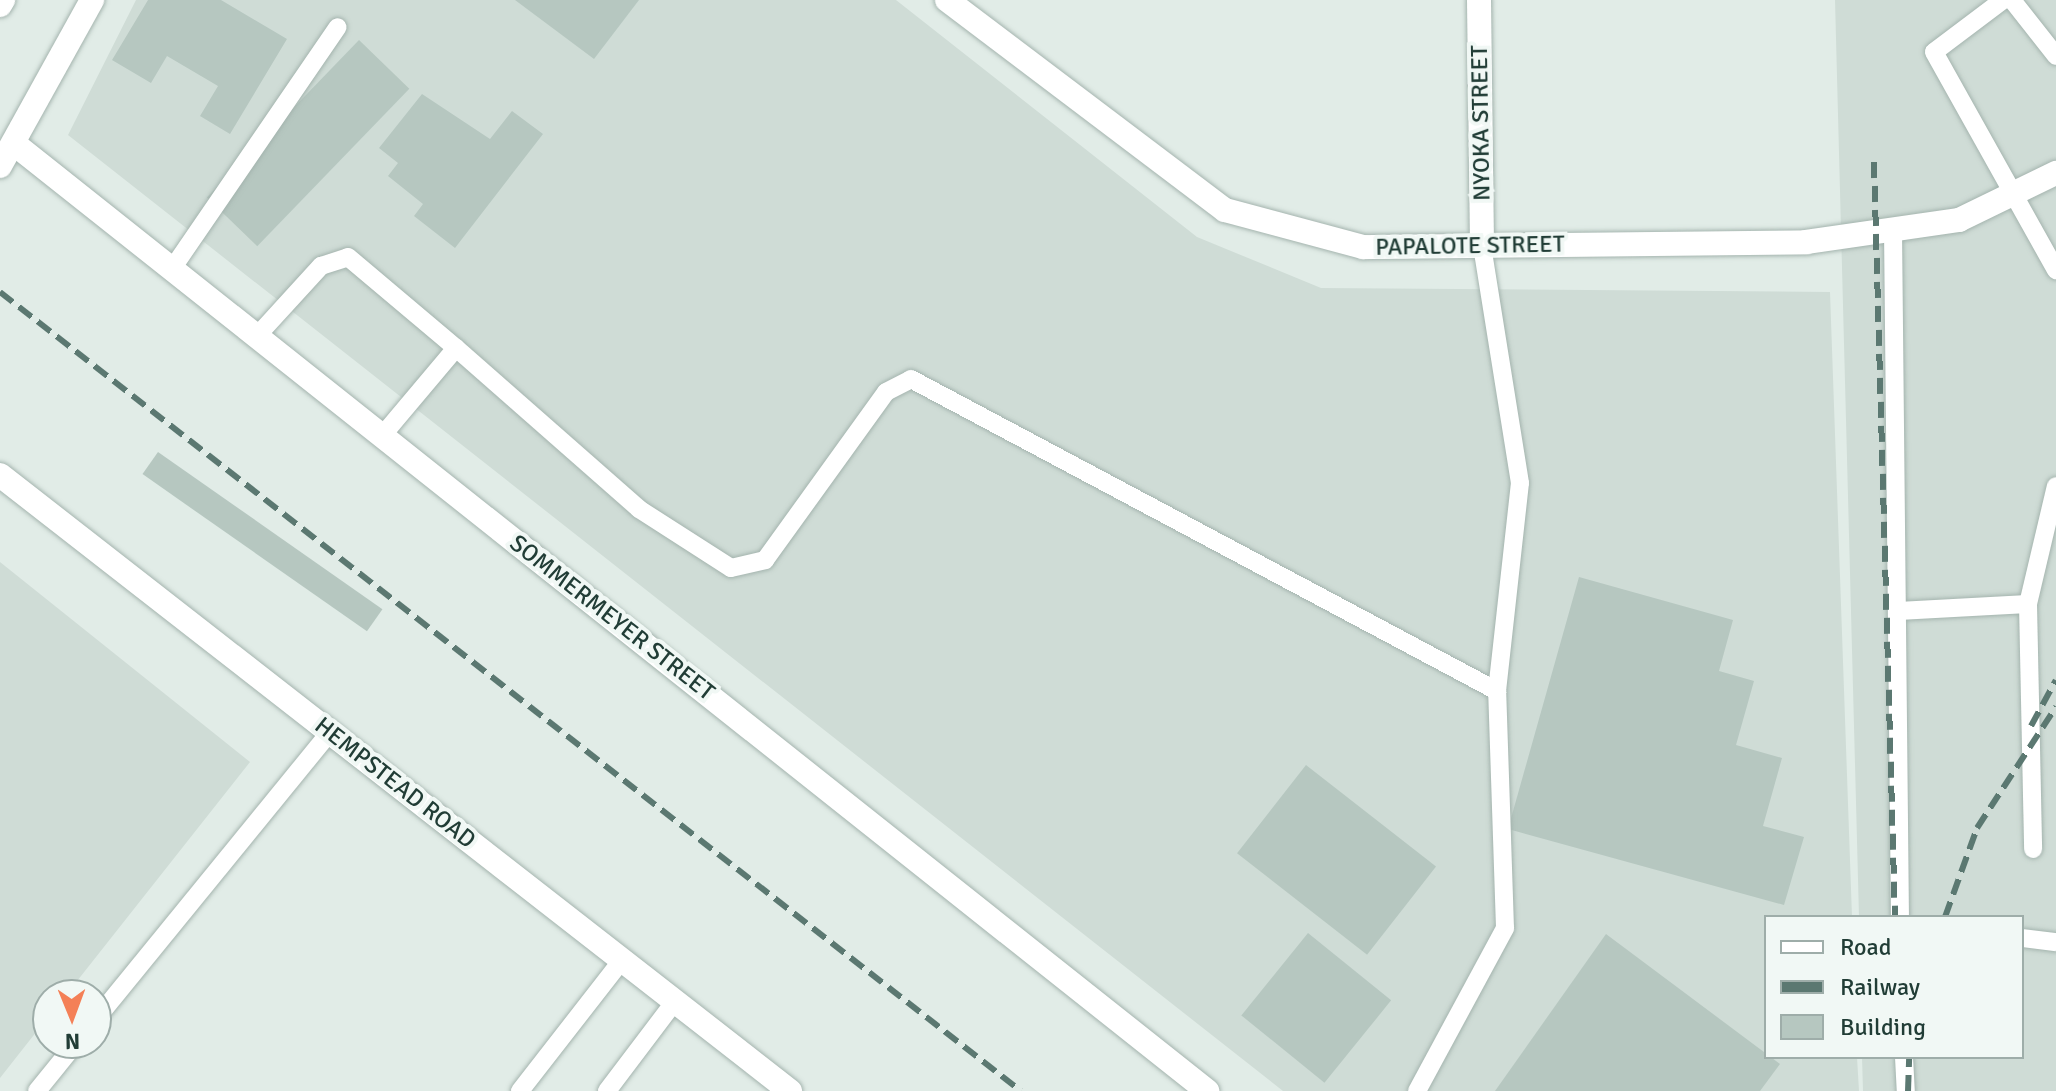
<!DOCTYPE html>
<style>
body{margin:0}
#map{position:relative;width:2056px;height:1091px;overflow:hidden;background:#e1ece7;font-family:Signika,sans-serif}
div>[style]{position:absolute}
[style*='--x']{left:calc(var(--x)*1px);top:calc(var(--y)*1px);width:calc(var(--w)*1px);rotate:calc(var(--a)*1deg)}
.built>*{inset:0;background:#cfdcd6}
.building>*{inset:0;background:#b6c7c0;transform-origin:0 0}
.roads{filter:drop-shadow(0 0 2px #a4b4ae) drop-shadow(0 0 2px #a4b4ae)}
.lane>*{height:18px;margin:-9px;padding:0 9px;transform-origin:9px;border-radius:9px;background:#fff}
.street>*{height:24px;margin:-12px;padding:0 12px;transform-origin:12px;border-radius:12px;background:#fff}
.secondary>*{height:24px;margin:-12px;padding:0 12px;transform-origin:12px;border-radius:12px;background:#fff}
.rail>*{height:6px;margin-top:-3px;transform-origin:0;background:repeating-linear-gradient(90deg,#5b7871 0 16px,transparent 0 24px)}
span{translate:-50% -50%;white-space:nowrap;text-align:center;line-height:1.15;-webkit-text-stroke:8px #f1f8f5;paint-order:stroke}
.street-label{font-size:24px;color:#213d36}
.legend{position:absolute;left:1764px;top:915px;width:260px;height:144px;box-sizing:border-box;background:#f1f8f5;border:2px solid #9eada9;margin:0;padding:10px 14px;list-style:none;font-size:24px;color:#213d36}
.legend li{display:flex;align-items:center;gap:16px;height:40px}
.legend b{width:40px;border:2px solid #9eada9}
.north{position:absolute;left:32px;top:979px;width:80px;height:80px;box-sizing:border-box;background:#f1f8f5;border:2px solid #9eada9;border-radius:50%;rotate:179deg;font-size:22px;font-weight:700;line-height:32px;text-align:center;color:#213d36}
.north::after{content:'';display:block;margin:auto;width:28px;height:36px;background:#f48057;clip-path:polygon(50% 0,100% 100%,50% 72%,0 100%)}
</style>
<div id="map">
<div class="built">
<i style="clip-path:polygon(136px 0,896px 0,1197px 237px,1321px 288px,1830px 292px,1852px 917px,1766px 917px,1766px 1057px,1857px 1057px,1859px 1091px,1283px 1091px,68px 135px)"></i>
<i style="clip-path:polygon(1835px 0,2056px 0,2056px 1091px,1863px 1091px,1862px 1057px,2022px 1057px,2022px 917px,1859px 917px)"></i>
<i style="clip-path:polygon(0 562px,250px 762px,66px 995px,48px 995px,48px 1017px,0 1078px)"></i>
</div>
<div class="building">
<i style="clip-path:polygon(148px 0,221px 0,287px 39px,230px 134px,200px 116px,218px 86px,167px 56px,151px 83px,112px 60px)"></i>
<i style="clip-path:polygon(515px 0,639px 0,594px 59px)"></i>
<i style="left:359px;top:40px;width:70px;height:219px;rotate:44deg"></i>
<i style="clip-path:polygon(422px 94px,490px 139px,512px 111px,543px 134px,455px 248px,414px 216px,423px 204px,388px 176px,398px 163px,379px 148px)"></i>
<i style="left:158px;top:452px;width:274px;height:27px;rotate:35deg"></i>
<i style="clip-path:polygon(1579px 577px,1733px 620px,1719px 671px,1754px 681px,1736px 745px,1782px 758px,1763px 826px,1804px 837px,1784px 905px,1508px 829px)"></i>
<i style="left:1306px;top:765px;width:165px;height:112px;rotate:38deg"></i>
<i style="left:1308px;top:933px;width:107px;height:106px;rotate:39deg"></i>
<i style="clip-path:polygon(1606px 934px,1780px 1064px,1760px 1091px,1495px 1091px)"></i>
</div>
<div class="roads">
<div class="lane">
<i style="--x:2003;--y:0;--w:86;--a:143"></i>
<i style="--x:1934;--y:52;--w:250;--a:60.8"></i>
<i style="--x:2012;--y:0;--w:71;--a:51.8"></i>
<i style="--x:1893;--y:229;--w:688;--a:89.42"></i>
<i style="--x:172;--y:269;--w:293;--a:-55.6"></i>
<i style="--x:257;--y:336;--w:95;--a:-47.6"></i>
<i style="--x:321;--y:266;--w:28;--a:-18"></i>
<i style="--x:348;--y:257;--w:141;--a:40.1"></i>
<i style="--x:456;--y:348;--w:115;--a:130.1"></i>
<i style="--x:456;--y:348;--w:244;--a:41.3"></i>
<i style="--x:639;--y:509;--w:109;--a:32.7"></i>
<i style="--x:731;--y:568;--w:35;--a:-13"></i>
<i style="--x:765;--y:560;--w:207;--a:-54.2"></i>
<i style="--x:886;--y:392;--w:28;--a:-27"></i>
<i style="--x:911;--y:379;--w:664;--a:28.03"></i>
<i style="--x:2028;--y:604;--w:121;--a:-76.7"></i>
<i style="--x:1898;--y:611;--w:130;--a:-3.1"></i>
<i style="--x:2028;--y:604;--w:245;--a:88.8"></i>
<i style="--x:2022;--y:938;--w:34;--a:7"></i>
<i style="--x:96;--y:1019;--w:370;--a:-50.8"></i>
<i style="--x:1904;--y:1057;--w:34;--a:87"></i>
<i style="--x:37;--y:1091;--w:62;--a:-50.9"></i>
<i style="--x:520;--y:1091;--w:166;--a:-52.1"></i>
<i style="--x:607;--y:1091;--w:113;--a:-52.9"></i>
<i style="--x:1417;--y:1091;--w:185;--a:-61.6"></i>
<i style="--x:1505;--y:928;--w:237;--a:-91.9"></i>
<i style="--x:1497;--y:691;--w:209;--a:-83.7"></i>
<i style="--x:1520;--y:483;--w:240;--a:-99.1"></i>
</div>
<div class="street">
<i style="--x:947;--y:0;--w:348;--a:37.1"></i>
<i style="--x:1225;--y:210;--w:143;--a:15"></i>
<i style="--x:1363;--y:247;--w:443;--a:-0.6"></i>
<i style="--x:1806;--y:242;--w:155;--a:-8.2"></i>
<i style="--x:1959;--y:220;--w:108;--a:-25.9"></i>
<i style="--x:1479;--y:0;--w:246;--a:89.3"></i>
</div>
<div class="secondary">
<i style="--x:0;--y:5;--w:6;--a:-59"></i>
<i style="--x:17;--y:146;--w:1520;--a:38.45"></i>
<i style="--x:0;--y:166;--w:190;--a:-61"></i>
<i style="--x:0;--y:475;--w:1002;--a:37.95"></i>
</div>
</div>
<div class="rail">
<i style="--x:1874;--y:162;--w:755;--a:88.41"></i>
<i style="--x:0;--y:292;--w:1296;--a:38.05"></i>
<i style="--x:2031;--y:726;--w:52;--a:-61.5"></i>
<i style="--x:1945;--y:917;--w:95;--a:-70.2"></i>
<i style="--x:1977;--y:828;--w:145;--a:-56.9"></i>
<i style="--x:1908;--y:1091;--w:34;--a:-88"></i>
</div>
<div class="street-label">
<span style="left:1481px;top:123px;rotate:-91deg">NYOKA STREET</span>
<span style="left:1470px;top:246px;rotate:-1deg">PAPALOTE STREET</span>
<span style="left:612px;top:618px;rotate:38deg">SOMMERMEYER STREET</span>
<span style="left:395px;top:783px;rotate:38deg">HEMPSTEAD ROAD</span>
</div>
<ul class="legend">
<li><b style="height:10px;background:#fff"></b>Road</li>
<li><b style="height:10px;background:#5b7871"></b>Railway</li>
<li><b style="height:22px;background:#b6c7c0"></b>Building</li>
</ul>
<div class="north">N</div>
</div>
